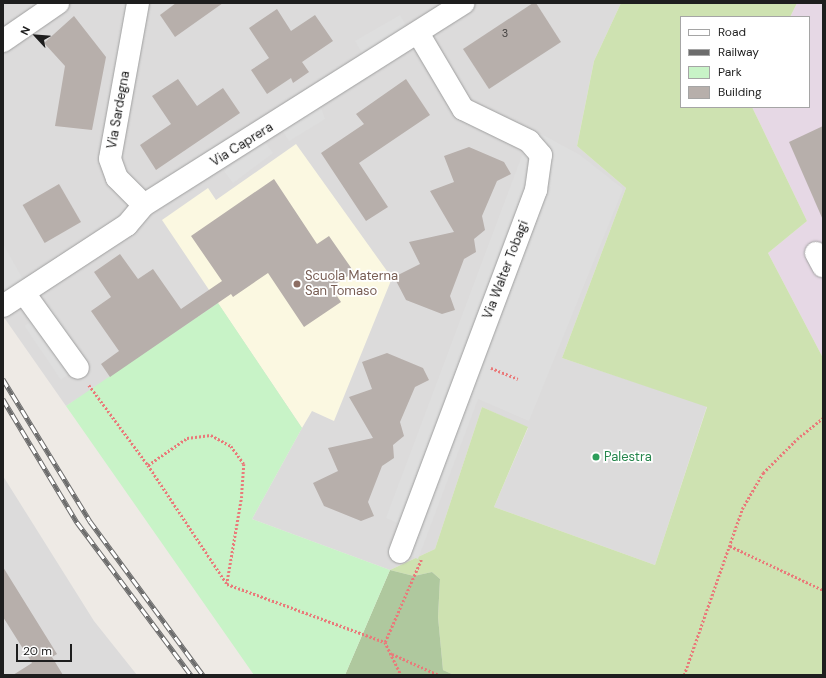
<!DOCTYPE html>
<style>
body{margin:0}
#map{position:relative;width:826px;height:678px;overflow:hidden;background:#eeeae5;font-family:"DM Sans",sans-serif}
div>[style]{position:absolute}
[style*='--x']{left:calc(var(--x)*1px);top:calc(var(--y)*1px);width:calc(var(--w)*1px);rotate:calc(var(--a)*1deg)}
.residential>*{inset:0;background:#dcdbdb}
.industrial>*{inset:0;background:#e6d8e5}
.education>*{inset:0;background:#fbf8e1}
.grass>*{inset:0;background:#cee2b1}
.forest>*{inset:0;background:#afc89e}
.park>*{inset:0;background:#c8f3c7}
.parking>*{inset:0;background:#dedede;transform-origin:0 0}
.building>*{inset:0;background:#b7afab;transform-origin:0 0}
.path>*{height:2.5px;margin-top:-1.25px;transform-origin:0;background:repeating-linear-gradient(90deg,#e97a7a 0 2px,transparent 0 4px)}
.roads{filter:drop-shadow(0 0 1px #9f9f9f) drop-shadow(0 0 1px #9f9f9f)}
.street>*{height:22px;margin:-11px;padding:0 11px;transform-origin:11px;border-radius:11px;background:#fff}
.rail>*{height:4.5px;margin-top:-2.25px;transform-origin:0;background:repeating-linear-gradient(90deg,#fff 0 9px,#6c6c6c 0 18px);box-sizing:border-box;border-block:1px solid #6c6c6c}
.dots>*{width:11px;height:11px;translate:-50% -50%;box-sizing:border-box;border:2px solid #fff;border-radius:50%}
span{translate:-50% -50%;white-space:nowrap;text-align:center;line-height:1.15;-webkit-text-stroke:3.5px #fff;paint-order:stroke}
.number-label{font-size:11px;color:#444241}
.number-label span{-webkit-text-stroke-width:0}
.street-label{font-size:13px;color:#1e1e1e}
.education-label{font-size:13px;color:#785e54}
.left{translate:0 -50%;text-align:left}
.leisure-label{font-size:13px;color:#27864d}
.frame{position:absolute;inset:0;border:4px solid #1e1e1e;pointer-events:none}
.legend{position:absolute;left:680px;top:16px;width:130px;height:92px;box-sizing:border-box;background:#fff;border:1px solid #a5a5a5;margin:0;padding:5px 7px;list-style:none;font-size:12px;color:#1e1e1e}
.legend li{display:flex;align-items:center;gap:8px;height:20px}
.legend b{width:20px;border:1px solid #a5a5a5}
.north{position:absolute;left:16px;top:16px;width:40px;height:40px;-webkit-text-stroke:3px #fff;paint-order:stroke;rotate:296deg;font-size:11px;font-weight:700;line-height:16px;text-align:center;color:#1e1e1e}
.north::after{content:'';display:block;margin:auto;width:14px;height:18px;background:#1e1e1e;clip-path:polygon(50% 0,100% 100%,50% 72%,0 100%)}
.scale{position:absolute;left:16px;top:644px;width:56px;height:18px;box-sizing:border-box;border:2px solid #1e1e1e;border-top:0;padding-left:5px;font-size:12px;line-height:14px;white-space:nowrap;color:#1e1e1e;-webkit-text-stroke:3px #fff;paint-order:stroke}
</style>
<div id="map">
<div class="residential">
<i style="clip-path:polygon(3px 3px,621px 3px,594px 61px,577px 146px,626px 188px,562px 358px,707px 406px,655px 565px,494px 507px,528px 428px,482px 407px,435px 549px,390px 570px,252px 519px,302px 428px,93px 389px,66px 406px,3px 316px)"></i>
<i style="clip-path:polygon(3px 476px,94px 621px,137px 675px,3px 675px)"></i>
</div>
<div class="industrial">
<i style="clip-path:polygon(797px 3px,823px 3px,823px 358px,768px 253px,807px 221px,752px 107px,809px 107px,809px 17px,790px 17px)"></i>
</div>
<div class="education">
<i style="clip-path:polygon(296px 144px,392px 278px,334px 421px,312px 411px,302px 428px,162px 220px,208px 188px,216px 200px)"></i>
</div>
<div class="grass">
<i style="clip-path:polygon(621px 3px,797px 3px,790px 17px,681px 17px,681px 107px,752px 107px,807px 221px,768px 253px,823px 358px,823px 675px,454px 675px,443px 670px,438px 617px,440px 579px,432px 572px,414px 576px,390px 570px,435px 549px,482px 407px,528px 427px,494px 507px,655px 565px,707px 407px,562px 358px,626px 188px,577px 146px,594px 61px)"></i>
</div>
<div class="forest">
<i style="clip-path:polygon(390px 570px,414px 576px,432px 572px,440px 579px,438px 617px,443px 670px,454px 675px,345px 675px)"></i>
</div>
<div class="park">
<i style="clip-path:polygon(218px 303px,302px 428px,252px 519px,390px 570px,345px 675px,254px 675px,66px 406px)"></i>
</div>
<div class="parking">
<i style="left:124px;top:5px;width:6px;height:134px;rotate:9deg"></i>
<i style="left:400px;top:15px;width:14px;height:52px;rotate:60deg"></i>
<i style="clip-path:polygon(320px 105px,325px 119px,289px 141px,282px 130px)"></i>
<i style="clip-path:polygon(532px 129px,580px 155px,623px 189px,529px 421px,478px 399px,418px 559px,405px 554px,412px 529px,386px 518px)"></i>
<i style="left:264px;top:141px;width:15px;height:50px;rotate:53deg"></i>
<i style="clip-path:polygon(3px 244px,24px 281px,3px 294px)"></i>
<i style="left:51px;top:308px;width:65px;height:32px;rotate:56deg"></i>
</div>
<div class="building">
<i style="clip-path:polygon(176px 3px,223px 3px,175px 37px,160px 15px)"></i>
<i style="clip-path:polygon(533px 3px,536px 3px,561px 42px,489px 89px,463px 49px)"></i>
<i style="clip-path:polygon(277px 9px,291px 31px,315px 15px,333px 41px,302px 62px,309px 72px,293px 83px,291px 78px,267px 94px,251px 70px,269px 58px,249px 28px)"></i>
<i style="clip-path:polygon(74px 16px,106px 57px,92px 130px,55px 126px,65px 66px,44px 43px)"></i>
<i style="clip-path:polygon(178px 79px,197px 106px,223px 88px,240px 113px,156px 170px,140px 145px,171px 124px,152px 96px)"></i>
<i style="clip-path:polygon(406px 79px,430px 115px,359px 163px,388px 207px,366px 221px,321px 153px,364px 124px,356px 114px)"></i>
<i style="clip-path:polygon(823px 126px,823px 220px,789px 142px)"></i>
<i style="clip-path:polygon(469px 147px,504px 162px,511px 174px,497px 181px,482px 216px,485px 230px,474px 239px,476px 252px,464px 259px,450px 296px,455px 310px,442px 314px,406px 300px,394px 277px,420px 264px,409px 242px,454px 232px,430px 191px,454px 182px,444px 156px)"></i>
<i style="clip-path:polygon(274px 179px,317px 244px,329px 236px,354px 272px,331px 287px,341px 302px,304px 327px,268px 273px,233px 297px,231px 294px,110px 377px,101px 364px,119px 351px,91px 311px,111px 297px,94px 272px,120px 254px,138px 279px,153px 269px,181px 309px,222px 281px,191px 236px)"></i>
<i style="left:59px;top:184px;width:44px;height:42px;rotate:60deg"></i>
<i style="clip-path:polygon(387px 353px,423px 368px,429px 380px,415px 387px,400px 422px,404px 436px,393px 445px,394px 458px,382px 466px,368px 502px,374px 516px,361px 521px,324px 506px,313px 483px,338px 471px,328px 448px,373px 438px,349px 397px,372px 389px,362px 362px)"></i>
<i style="clip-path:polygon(3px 567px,57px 654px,52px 657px,63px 675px,13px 675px,32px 663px,3px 617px)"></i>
</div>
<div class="path">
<i style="--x:491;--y:368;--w:29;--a:22"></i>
<i style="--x:89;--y:385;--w:99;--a:53.6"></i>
<i style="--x:148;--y:465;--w:47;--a:-34.7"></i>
<i style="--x:187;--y:438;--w:24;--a:-7"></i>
<i style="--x:211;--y:435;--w:23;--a:29"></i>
<i style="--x:231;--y:446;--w:22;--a:54"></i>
<i style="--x:244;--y:464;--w:32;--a:94"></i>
<i style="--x:242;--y:496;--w:89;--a:99.7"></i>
<i style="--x:227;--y:584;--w:168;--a:20.2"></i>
<i style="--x:385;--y:642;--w:37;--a:64"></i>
<i style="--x:148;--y:465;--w:143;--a:56.4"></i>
<i style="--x:730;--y:546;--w:103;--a:25.3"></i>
<i style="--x:385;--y:642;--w:90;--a:-66.3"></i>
<i style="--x:392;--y:654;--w:51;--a:24.1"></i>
<i style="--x:684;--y:675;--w:176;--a:-70.7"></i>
<i style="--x:742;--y:509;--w:42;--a:-59.7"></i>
<i style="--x:763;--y:473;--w:48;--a:-45"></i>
<i style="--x:797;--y:439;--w:33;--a:-39"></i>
</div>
<div class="roads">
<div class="street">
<i style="--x:138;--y:3;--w:158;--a:100.2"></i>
<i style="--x:110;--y:159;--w:20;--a:70"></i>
<i style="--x:117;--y:178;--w:38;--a:45"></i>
<i style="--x:3;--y:41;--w:67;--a:-34.6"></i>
<i style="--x:816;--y:253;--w:15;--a:62"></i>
<i style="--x:24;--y:293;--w:92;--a:54.2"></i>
<i style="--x:3;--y:306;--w:148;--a:-33.2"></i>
<i style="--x:127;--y:225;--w:26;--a:-50"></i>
<i style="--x:144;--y:205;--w:378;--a:-32.3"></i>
<i style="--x:400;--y:552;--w:387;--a:-69.4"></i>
<i style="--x:536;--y:190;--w:35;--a:-82"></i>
<i style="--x:541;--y:155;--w:18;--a:-131"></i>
<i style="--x:529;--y:141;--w:73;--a:-154.1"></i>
<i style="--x:463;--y:109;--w:88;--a:-120.6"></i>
</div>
</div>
<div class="rail">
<i style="--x:3;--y:379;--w:167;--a:58.5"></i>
<i style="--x:90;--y:521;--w:191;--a:53.7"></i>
<i style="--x:3;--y:399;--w:144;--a:59"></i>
<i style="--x:77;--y:522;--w:191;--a:53.3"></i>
</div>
<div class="dots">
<i style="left:297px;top:284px;background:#8d6e63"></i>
<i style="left:596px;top:457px;background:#2e9e5b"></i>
</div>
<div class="number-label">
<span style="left:505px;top:33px">3</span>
</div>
<div class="street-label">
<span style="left:119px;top:110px;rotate:-80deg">Via Sardegna</span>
<span style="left:242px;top:145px;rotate:-32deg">Via Caprera</span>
<span style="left:506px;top:270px;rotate:-69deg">Via Walter Tobagi</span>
</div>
<div class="education-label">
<span class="left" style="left:305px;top:284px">Scuola Materna<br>San Tomaso</span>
</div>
<div class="leisure-label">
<span class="left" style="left:604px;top:457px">Palestra</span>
</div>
<div class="frame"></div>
<ul class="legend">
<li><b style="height:5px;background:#fff"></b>Road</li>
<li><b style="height:5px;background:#6c6c6c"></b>Railway</li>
<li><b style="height:11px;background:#c8f3c7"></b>Park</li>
<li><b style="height:11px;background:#b7afab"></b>Building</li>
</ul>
<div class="north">N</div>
<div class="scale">20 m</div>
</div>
